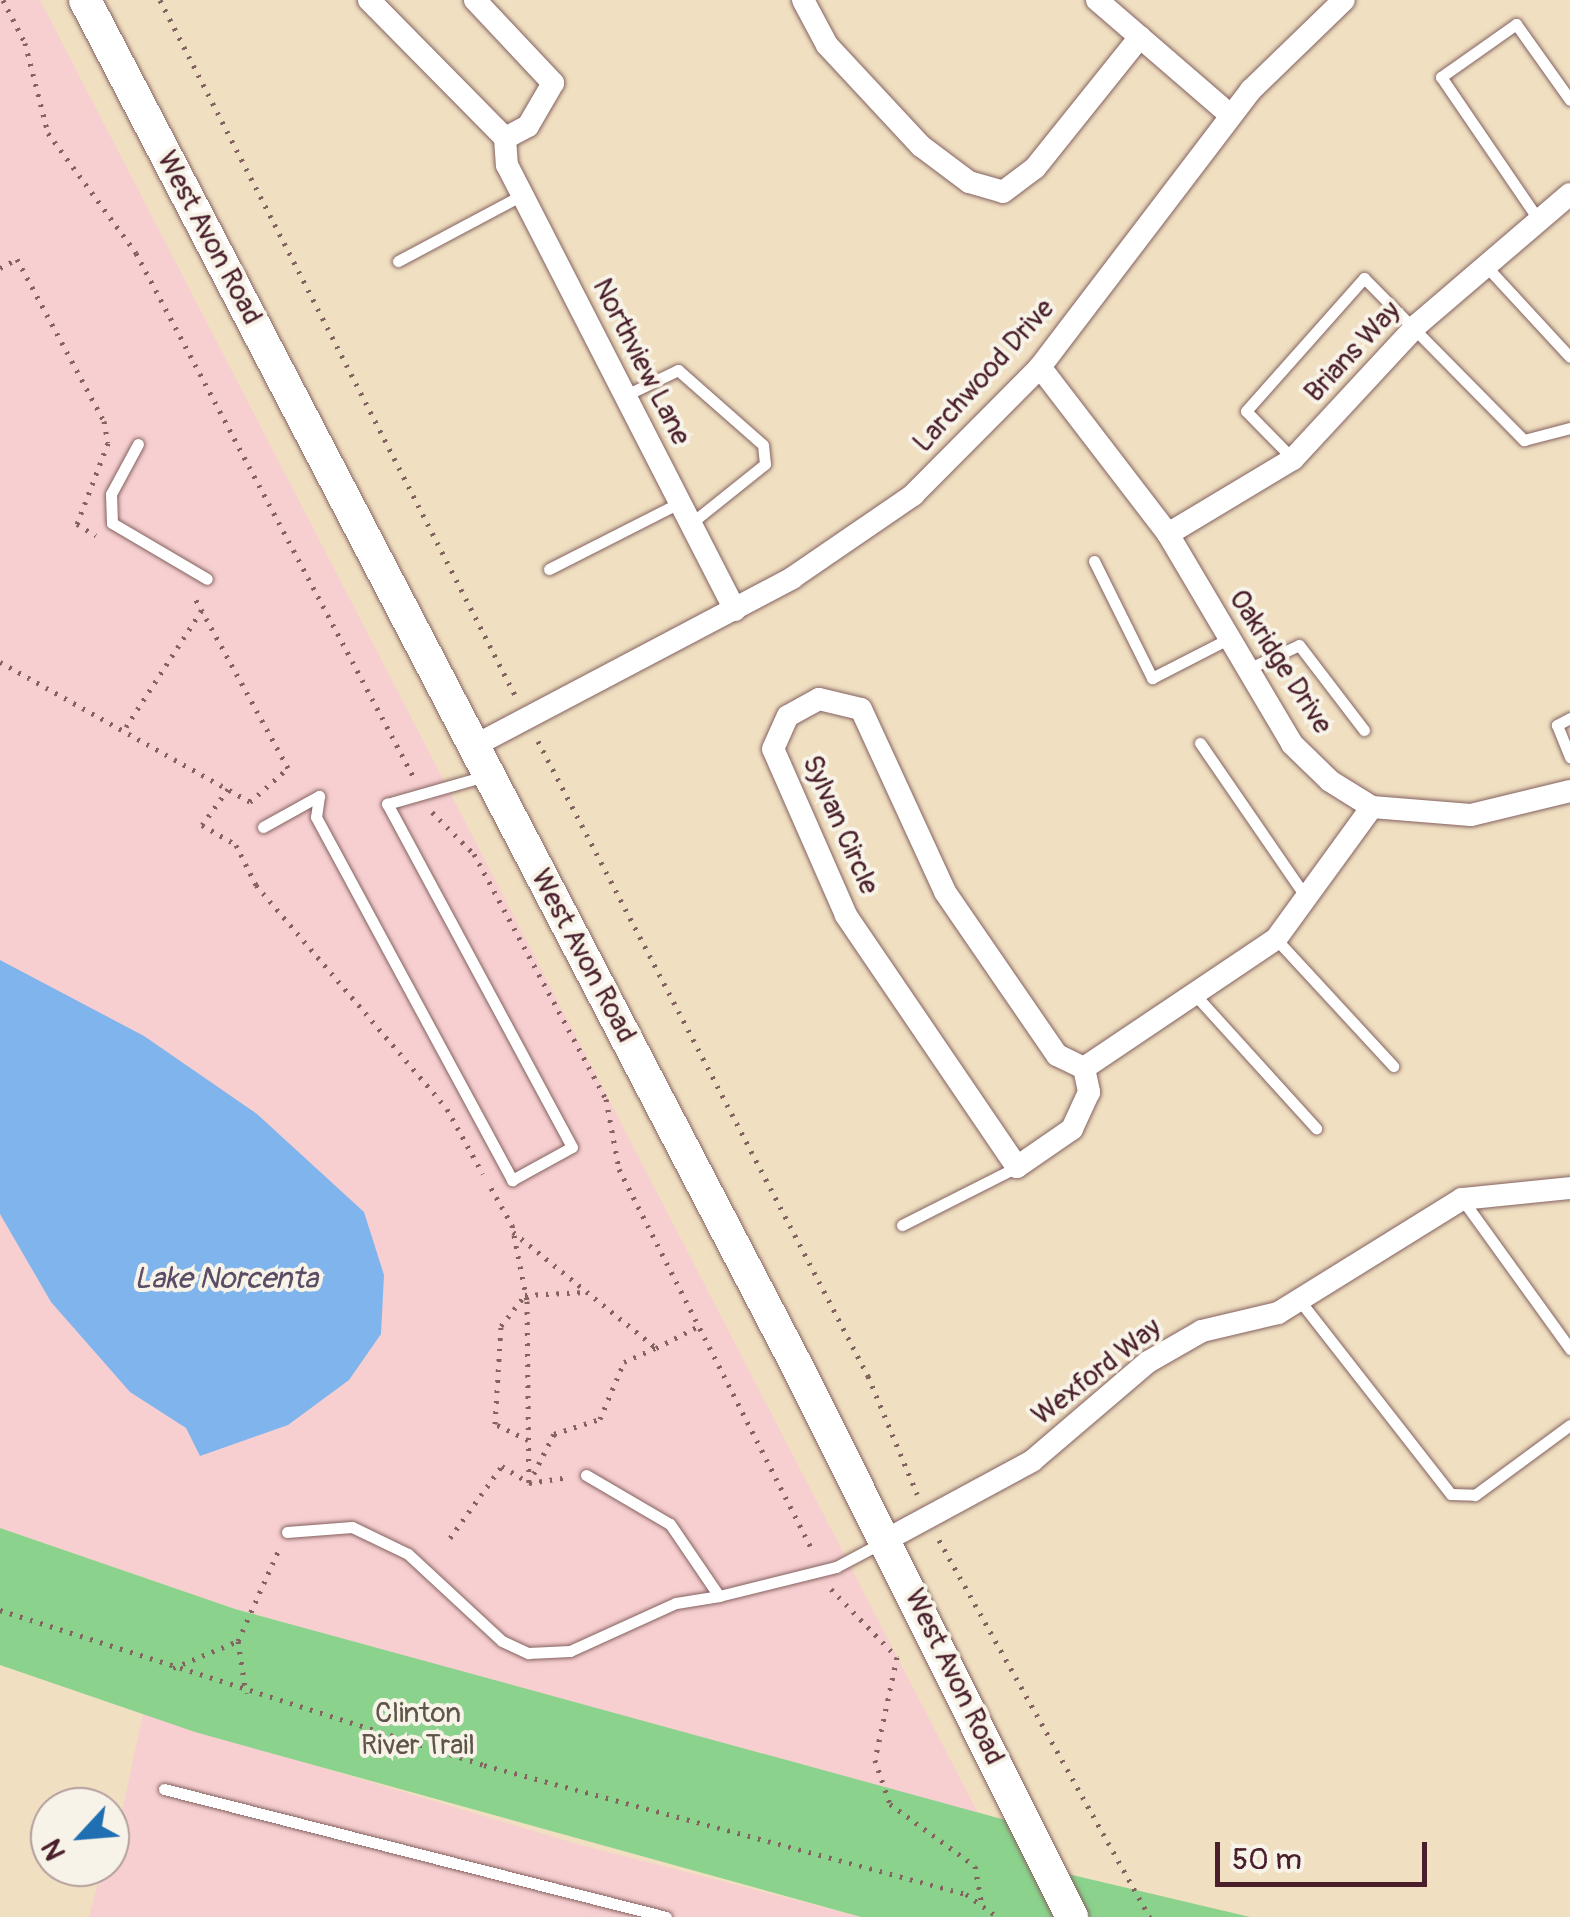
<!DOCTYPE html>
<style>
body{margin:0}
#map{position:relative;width:1570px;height:1917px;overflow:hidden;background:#f0dfc1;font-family:Pangolin,sans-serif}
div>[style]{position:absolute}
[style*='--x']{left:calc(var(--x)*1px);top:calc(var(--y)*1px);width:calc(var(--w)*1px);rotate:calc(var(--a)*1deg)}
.built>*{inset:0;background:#f7cfd1}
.green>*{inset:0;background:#8bd28d}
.water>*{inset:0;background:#7fb4ed}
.path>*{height:5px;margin-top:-2.5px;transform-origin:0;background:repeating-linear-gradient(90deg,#846260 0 2.5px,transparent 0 10.5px)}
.roads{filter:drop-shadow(0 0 2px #846260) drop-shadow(0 0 2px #846260)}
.lane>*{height:11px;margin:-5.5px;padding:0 5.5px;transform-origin:5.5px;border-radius:5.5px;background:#fff}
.street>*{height:22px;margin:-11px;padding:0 11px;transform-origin:11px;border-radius:11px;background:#fff}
.secondary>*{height:32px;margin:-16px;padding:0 16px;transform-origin:16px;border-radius:16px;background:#fff}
span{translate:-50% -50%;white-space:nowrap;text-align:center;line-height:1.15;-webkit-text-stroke:8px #f7f3e8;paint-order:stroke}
.street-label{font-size:28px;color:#4a1f2b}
.park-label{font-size:28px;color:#5e5548}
.water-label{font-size:30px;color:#5a4c65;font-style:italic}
.north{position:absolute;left:30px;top:1787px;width:100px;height:100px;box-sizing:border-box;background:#f7f3e8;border:2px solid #b29e9c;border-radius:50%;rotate:244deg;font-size:28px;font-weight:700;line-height:40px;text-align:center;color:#4a1f2b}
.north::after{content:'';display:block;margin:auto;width:35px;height:45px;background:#1f6fb2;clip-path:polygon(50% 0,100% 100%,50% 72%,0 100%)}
.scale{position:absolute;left:1215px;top:1842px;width:212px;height:45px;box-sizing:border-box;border:5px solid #4a1f2b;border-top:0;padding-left:12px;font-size:30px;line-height:35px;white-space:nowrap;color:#4a1f2b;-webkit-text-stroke:8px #f7f3e8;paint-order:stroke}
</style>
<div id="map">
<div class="built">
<i style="clip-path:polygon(0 0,40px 0,979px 1815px,235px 1609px,0 1528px)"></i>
<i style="clip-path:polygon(143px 1714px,577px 1844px,861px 1917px,89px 1917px,102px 1867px,110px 1867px)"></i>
</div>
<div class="green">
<i style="clip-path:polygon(0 1528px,235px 1609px,1009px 1821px,1030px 1865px,1250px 1917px,861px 1917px,195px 1732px,0 1665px)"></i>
</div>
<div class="water">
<i style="clip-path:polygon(0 960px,144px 1036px,257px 1114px,364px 1212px,384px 1275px,381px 1334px,349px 1380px,288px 1425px,200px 1456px,186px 1428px,130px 1392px,51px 1302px,0 1214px)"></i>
</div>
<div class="path">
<i style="--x:3;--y:0;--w:48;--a:62.9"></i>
<i style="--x:25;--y:43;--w:93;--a:75.7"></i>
<i style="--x:48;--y:133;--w:149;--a:53.7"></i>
<i style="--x:136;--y:253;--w:592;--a:62.09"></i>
<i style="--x:160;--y:0;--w:780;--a:62.94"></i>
<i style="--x:0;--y:268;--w:19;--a:-28"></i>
<i style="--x:17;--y:259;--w:184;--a:61.8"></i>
<i style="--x:104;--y:421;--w:22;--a:80"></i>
<i style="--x:108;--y:443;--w:87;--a:110.9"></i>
<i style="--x:77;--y:524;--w:22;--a:32"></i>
<i style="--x:0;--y:662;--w:287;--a:29.2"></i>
<i style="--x:250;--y:802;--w:51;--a:-41.8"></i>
<i style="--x:288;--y:768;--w:196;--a:-118.7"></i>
<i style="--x:126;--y:727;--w:142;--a:-57.1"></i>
<i style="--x:538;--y:741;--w:716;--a:62.54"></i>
<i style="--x:868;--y:1376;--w:128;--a:67.4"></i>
<i style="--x:228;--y:789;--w:44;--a:125.8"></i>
<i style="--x:202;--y:825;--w:39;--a:30"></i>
<i style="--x:236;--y:845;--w:45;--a:63.4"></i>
<i style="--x:256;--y:885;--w:294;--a:49.5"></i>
<i style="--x:447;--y:1109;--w:74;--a:61"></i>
<i style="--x:432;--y:812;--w:59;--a:45"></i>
<i style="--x:474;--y:854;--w:278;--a:61.7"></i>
<i style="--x:606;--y:1099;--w:71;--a:79.5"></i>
<i style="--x:619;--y:1169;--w:429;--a:63.1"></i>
<i style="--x:491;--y:1188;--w:43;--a:60.4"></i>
<i style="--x:512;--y:1225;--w:77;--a:78.8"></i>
<i style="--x:527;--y:1301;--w:182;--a:89.4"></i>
<i style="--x:529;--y:1483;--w:41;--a:-8.3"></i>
<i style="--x:513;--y:1232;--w:184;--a:39"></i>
<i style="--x:656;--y:1348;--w:48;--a:-27.1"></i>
<i style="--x:528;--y:1440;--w:37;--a:-154"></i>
<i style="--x:495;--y:1424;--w:98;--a:-86.5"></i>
<i style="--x:501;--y:1326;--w:39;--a:-52"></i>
<i style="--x:525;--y:1295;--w:62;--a:-2.8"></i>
<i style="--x:450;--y:1538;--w:89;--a:-54.2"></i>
<i style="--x:502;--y:1466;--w:32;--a:32"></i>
<i style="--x:529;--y:1483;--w:55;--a:-63"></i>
<i style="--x:554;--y:1434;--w:48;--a:-18.1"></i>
<i style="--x:600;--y:1419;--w:62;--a:-67.2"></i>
<i style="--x:624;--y:1362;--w:35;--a:-24"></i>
<i style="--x:939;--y:1540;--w:432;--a:60.8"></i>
<i style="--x:831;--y:1589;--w:95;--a:45.9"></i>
<i style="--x:897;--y:1657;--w:105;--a:102.1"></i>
<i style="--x:875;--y:1760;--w:46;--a:71.2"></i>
<i style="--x:890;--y:1804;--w:105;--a:36.1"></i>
<i style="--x:975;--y:1866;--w:35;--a:80"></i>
<i style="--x:0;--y:1610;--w:508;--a:17.76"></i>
<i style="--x:484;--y:1765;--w:499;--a:15"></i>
<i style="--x:966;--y:1894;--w:39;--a:36"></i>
<i style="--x:238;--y:1641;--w:53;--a:81.3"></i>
<i style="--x:173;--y:1668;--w:70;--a:-22.6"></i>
<i style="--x:238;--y:1641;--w:103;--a:-65.9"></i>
</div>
<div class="roads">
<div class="lane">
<i style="--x:1538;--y:219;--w:172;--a:-124.3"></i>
<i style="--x:1441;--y:77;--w:92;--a:-35.2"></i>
<i style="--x:1516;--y:24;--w:93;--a:54.6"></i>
<i style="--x:398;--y:261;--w:140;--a:-28"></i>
<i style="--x:1485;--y:265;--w:125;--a:47.3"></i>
<i style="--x:624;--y:396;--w:60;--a:-25.7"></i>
<i style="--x:678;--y:370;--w:113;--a:41.4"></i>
<i style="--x:763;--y:445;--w:19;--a:84"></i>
<i style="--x:765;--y:464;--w:96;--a:141.3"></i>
<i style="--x:138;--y:444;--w:57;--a:118.4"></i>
<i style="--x:111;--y:494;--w:29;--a:88"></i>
<i style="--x:112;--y:523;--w:110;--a:30.5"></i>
<i style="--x:1293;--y:459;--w:67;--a:-134.4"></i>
<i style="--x:1246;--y:411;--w:178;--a:-48.4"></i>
<i style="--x:1364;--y:278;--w:228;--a:45.4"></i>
<i style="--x:1524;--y:440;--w:48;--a:-14.6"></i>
<i style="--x:1094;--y:561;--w:131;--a:63.6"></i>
<i style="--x:1152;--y:678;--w:83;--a:-27.2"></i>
<i style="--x:549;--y:569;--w:146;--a:-26.9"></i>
<i style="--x:1248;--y:669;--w:56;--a:-25.2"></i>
<i style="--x:1299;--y:645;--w:107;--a:52.6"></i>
<i style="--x:1570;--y:718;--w:15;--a:152"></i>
<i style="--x:1557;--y:725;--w:35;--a:68"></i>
<i style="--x:1200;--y:743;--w:187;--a:55.5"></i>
<i style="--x:319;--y:796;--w:21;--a:98"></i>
<i style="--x:316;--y:817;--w:413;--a:61.6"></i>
<i style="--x:512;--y:1180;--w:68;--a:-28.8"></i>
<i style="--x:572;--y:1147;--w:390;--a:-118.3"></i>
<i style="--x:387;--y:804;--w:102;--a:-15.9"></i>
<i style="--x:263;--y:827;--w:64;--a:-29"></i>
<i style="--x:1276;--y:939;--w:173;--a:47.3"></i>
<i style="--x:1198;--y:998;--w:176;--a:47.8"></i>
<i style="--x:1462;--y:1199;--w:185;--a:54.2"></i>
<i style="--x:902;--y:1225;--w:129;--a:-26.8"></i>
<i style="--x:1300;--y:1301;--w:245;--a:52"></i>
<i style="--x:1451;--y:1494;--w:24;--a:2"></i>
<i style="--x:1475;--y:1495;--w:118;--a:-36.4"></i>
<i style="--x:586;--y:1475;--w:97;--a:30.3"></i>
<i style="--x:670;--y:1524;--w:87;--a:55.8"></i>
<i style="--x:719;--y:1596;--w:121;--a:-13.9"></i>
<i style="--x:836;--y:1567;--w:53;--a:-28"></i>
<i style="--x:287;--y:1532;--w:65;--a:-4.4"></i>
<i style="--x:352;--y:1527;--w:62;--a:25.7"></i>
<i style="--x:408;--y:1554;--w:128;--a:42.8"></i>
<i style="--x:502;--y:1641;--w:29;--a:25"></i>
<i style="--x:528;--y:1653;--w:42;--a:-2.7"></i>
<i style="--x:570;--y:1651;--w:116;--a:-24.4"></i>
<i style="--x:676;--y:1603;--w:44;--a:-9.2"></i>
<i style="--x:164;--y:1789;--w:518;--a:14.3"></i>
</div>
<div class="street">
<i style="--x:369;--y:0;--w:194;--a:45.4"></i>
<i style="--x:505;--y:138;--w:27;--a:86"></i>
<i style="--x:507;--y:165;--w:500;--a:62.87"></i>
<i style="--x:475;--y:0;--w:114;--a:46.8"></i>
<i style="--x:553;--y:83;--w:50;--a:120.2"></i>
<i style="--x:528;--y:126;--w:26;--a:152"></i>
<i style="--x:803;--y:0;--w:51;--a:61.9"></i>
<i style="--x:827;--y:45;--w:138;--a:47.1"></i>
<i style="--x:921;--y:146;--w:60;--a:36.9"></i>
<i style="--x:969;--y:182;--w:35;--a:16"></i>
<i style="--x:1003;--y:192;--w:40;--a:-37"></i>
<i style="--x:1035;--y:168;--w:168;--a:-51.3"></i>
<i style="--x:1097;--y:0;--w:176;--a:40.8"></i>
<i style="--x:1040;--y:367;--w:210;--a:52.5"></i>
<i style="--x:1168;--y:534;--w:244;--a:59.4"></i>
<i style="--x:1292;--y:744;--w:53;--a:44.2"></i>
<i style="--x:1330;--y:781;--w:49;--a:31.8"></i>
<i style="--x:1372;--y:807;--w:99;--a:4.6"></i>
<i style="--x:1471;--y:815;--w:102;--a:-13.6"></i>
<i style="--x:1168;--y:534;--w:146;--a:-31"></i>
<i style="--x:1293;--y:459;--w:183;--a:-47.2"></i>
<i style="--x:1417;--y:325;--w:201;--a:-40.6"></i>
<i style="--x:474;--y:746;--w:360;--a:-27.8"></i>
<i style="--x:792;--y:578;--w:147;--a:-34.4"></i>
<i style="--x:913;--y:495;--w:180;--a:-45.2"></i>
<i style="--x:1040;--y:367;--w:348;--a:-52.7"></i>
<i style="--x:1251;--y:90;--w:129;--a:-44.1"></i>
<i style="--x:1084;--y:1068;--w:25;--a:78"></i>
<i style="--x:1089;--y:1092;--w:41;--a:114.7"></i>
<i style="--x:1072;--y:1129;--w:67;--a:145.4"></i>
<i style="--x:1017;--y:1167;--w:305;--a:-124.2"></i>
<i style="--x:846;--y:915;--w:181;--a:-113.7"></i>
<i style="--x:773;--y:749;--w:36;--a:-66"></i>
<i style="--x:788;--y:716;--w:35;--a:-29"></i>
<i style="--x:819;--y:699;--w:43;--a:13.4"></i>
<i style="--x:861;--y:709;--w:201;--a:65.3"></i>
<i style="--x:945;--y:892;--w:198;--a:55.5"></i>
<i style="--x:1057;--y:1055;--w:30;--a:26"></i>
<i style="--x:1084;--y:1068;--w:231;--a:-33.9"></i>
<i style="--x:1276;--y:939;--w:163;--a:-54"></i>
<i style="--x:886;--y:1540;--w:166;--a:-28.4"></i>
<i style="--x:1032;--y:1461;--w:153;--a:-40.5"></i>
<i style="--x:1148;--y:1362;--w:62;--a:-29.9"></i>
<i style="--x:1202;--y:1331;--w:78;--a:-13.3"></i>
<i style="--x:1278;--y:1313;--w:216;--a:-31.8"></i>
<i style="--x:1462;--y:1199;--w:109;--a:-5.8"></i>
</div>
<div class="secondary">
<i style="--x:85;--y:0;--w:1543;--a:62.47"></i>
<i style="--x:798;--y:1368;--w:614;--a:63.48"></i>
</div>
</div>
<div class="street-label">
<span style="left:209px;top:238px;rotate:62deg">West Avon Road</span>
<span style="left:1353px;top:352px;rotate:-47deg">Brians Way</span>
<span style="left:641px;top:362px;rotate:63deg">Northview Lane</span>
<span style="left:984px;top:376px;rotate:-48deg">Larchwood Drive</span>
<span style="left:1280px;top:662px;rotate:57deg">Oakridge Drive</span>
<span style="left:840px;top:825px;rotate:66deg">Sylvan Circle</span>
<span style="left:583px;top:956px;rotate:62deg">West Avon Road</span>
<span style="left:1097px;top:1372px;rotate:-38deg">Wexford Way</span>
<span style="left:954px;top:1677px;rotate:64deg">West Avon Road</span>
</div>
<div class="park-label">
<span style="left:418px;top:1730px">Clinton<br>River Trail</span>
</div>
<div class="water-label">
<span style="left:226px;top:1279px">Lake Norcenta</span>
</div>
<div class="north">N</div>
<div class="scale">50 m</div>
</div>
